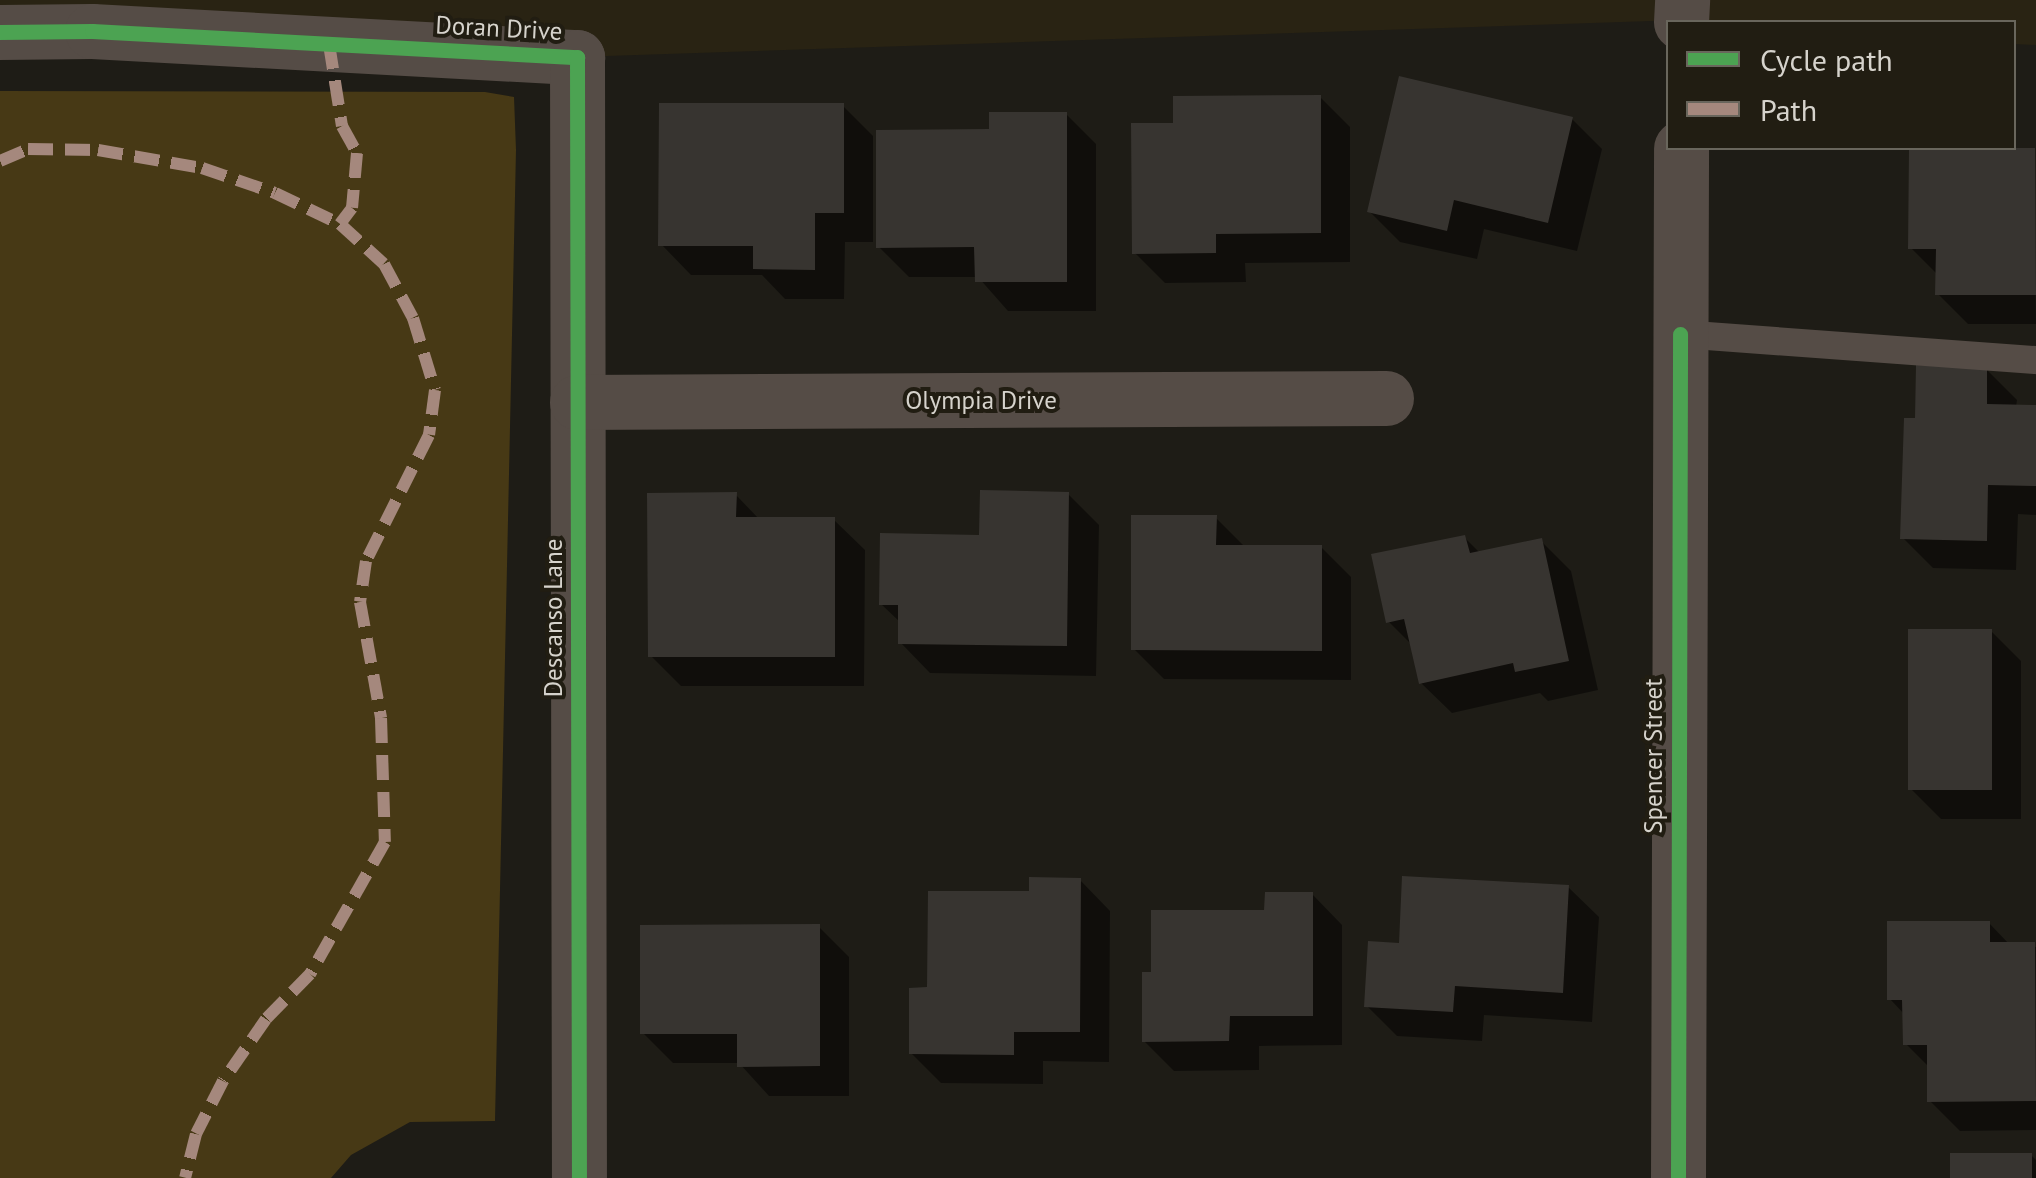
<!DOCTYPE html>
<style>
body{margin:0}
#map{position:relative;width:2036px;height:1178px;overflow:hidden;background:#1e1c16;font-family:"PT Sans",sans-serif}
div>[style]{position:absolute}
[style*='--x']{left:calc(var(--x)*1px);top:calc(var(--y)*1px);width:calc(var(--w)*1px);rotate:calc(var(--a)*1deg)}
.built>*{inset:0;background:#292313}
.green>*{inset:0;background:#473915}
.shadow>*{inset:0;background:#0007}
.building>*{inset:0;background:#373430;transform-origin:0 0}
.service>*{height:28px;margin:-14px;padding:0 14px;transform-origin:14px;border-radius:14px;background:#554c46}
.minor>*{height:55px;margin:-27.5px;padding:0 27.5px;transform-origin:27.5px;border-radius:27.5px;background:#554c46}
.tertiary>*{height:55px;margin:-27.5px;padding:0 27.5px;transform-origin:27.5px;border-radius:27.5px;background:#554c46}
.quiet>*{height:12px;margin-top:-6px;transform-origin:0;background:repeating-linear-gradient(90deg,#a5887d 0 25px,transparent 0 37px)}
.cycleway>*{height:15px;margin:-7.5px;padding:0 7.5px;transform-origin:7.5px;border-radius:7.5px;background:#4ca352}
span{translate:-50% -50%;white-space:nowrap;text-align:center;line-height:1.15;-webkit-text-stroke:8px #211d12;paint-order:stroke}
.street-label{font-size:25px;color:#d6d3cc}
.legend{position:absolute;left:1666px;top:20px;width:350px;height:130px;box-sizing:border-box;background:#211d12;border:2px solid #69665c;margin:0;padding:12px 18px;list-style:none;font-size:30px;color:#d6d3cc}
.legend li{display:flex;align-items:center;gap:20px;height:50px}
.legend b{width:50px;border:2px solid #69665c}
</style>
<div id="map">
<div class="built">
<i style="clip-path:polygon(0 0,2036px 0,2036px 45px,2014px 44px,2014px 22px,1681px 20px,577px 57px,0 32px)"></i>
</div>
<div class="green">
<i style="clip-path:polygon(0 91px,485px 92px,514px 97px,516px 150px,495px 1121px,410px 1122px,351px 1155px,331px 1178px,0 1178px)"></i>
</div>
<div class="shadow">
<i style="clip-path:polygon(1320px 97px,1350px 127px,1350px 262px,1245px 263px,1246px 282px,1165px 283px,1135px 253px,1176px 126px)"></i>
<i style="clip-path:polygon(843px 106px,873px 136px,873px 242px,845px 242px,844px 299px,785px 299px,762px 275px,691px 275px,661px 244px)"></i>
<i style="clip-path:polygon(1066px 114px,1096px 144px,1096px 311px,1008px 311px,978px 277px,909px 277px,879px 247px,991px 131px)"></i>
<i style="clip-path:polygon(1572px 119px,1602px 149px,1577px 251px,1484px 229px,1477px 259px,1400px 242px,1370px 212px)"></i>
<i style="clip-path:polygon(2034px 151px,2036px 324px,1968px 324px,1938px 294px,1938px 275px,1911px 248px)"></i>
<i style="clip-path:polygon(1986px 369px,2017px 400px,2016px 407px,2036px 408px,2036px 515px,2018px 514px,2016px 570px,1933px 568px,1903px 538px,1918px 421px)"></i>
<i style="clip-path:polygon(1068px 494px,1099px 525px,1096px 676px,930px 673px,900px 642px,901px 623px,881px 604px,982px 538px)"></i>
<i style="clip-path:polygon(736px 495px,760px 520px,834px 520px,865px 550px,864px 686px,681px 686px,651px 656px)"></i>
<i style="clip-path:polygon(1216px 518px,1245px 547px,1321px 547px,1351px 577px,1351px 680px,1164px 679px,1134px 649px)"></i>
<i style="clip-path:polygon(1464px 537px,1481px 554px,1541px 541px,1571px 571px,1598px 690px,1548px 701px,1540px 693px,1452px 713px,1421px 683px,1413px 646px,1388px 621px)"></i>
<i style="clip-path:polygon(1991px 631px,2021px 661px,2021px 819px,1941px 819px,1911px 789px)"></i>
<i style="clip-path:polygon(1080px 880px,1110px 911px,1109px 1062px,1043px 1061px,1043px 1084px,941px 1083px,911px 1053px,1032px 894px)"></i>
<i style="clip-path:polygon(1568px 887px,1599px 917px,1592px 1022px,1484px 1015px,1482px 1041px,1397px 1036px,1367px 1006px,1401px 945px)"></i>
<i style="clip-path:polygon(1312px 894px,1342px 925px,1342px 1045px,1259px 1046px,1259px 1070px,1174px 1071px,1144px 1041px,1153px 975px)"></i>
<i style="clip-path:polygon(1989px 923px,2010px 945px,2036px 947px,2036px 1130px,1960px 1131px,1930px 1101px,1930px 1068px,1906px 1044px,1905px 1015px,1890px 999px)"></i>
<i style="clip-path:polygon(819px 927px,849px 957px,849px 1096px,769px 1096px,739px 1063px,673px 1063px,643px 1033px)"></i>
<i style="clip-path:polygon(2031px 1155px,2036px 1160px,2036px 1178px,1952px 1178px)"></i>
</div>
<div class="building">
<i style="clip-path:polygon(1399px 76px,1573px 117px,1548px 223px,1454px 200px,1447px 231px,1367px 212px)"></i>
<i style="clip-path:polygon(1321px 95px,1321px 233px,1216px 234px,1216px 253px,1132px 254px,1131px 123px,1173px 123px,1173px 96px)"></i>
<i style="clip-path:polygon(659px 103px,844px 103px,844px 213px,815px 213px,815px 270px,753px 269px,753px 246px,658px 246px)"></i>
<i style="clip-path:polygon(989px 112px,1067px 112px,1067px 282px,975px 282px,974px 247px,876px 248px,876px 130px,989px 129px)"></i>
<i style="clip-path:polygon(1909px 148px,2035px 148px,2036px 295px,1935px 295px,1936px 249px,1908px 249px)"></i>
<i style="clip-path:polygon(1916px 365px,1987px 367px,1987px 404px,2036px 405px,2036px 486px,1988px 485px,1987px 541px,1900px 539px,1904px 418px,1915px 418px)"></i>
<i style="clip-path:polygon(980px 490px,1069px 492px,1067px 646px,898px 644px,898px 605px,879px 605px,880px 533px,979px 535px)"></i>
<i style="clip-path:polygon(737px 492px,736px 517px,835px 517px,835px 657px,648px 657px,647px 493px)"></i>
<i style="clip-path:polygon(1131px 515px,1217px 515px,1216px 545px,1322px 545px,1322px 651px,1131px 650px)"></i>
<i style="clip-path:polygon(1465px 535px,1470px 553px,1542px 538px,1569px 661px,1515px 672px,1513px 663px,1419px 684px,1404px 619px,1386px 623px,1371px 554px)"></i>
<i style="left:1908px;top:629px;width:84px;height:161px"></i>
<i style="clip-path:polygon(1402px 876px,1569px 885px,1563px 993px,1455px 986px,1453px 1012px,1364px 1007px,1368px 941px,1399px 943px)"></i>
<i style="clip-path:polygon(1029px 877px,1081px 878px,1080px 1032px,1014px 1032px,1014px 1055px,909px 1054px,909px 988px,927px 987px,928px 891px,1029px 891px)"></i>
<i style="clip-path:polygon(1265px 892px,1313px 892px,1313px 1016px,1230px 1016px,1229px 1041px,1142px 1042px,1142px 972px,1151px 972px,1151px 910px,1264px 910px)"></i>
<i style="clip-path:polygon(1887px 921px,1990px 921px,1990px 942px,2035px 942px,2036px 1101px,1927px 1102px,1927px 1045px,1903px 1045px,1902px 1000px,1887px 1000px)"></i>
<i style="clip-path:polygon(820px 924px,820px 1066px,737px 1067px,737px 1034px,640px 1034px,640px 925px)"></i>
<i style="left:1950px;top:1153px;width:82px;height:25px"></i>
</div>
<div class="service">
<i style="--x:1680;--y:334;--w:357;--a:4.2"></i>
</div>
<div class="minor">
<i style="--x:0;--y:32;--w:92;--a:-0.6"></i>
<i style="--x:92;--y:31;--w:486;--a:3.1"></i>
<i style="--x:577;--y:57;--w:1121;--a:89.9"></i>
<i style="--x:577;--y:402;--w:809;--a:-0.28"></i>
</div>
<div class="tertiary">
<i style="--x:1681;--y:22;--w:22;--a:-87"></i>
<i style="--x:1678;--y:1178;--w:1030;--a:-89.83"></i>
</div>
<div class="quiet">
<i style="--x:329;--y:44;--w:83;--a:81"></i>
<i style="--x:342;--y:126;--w:31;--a:61"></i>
<i style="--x:357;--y:153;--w:55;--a:95.2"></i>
<i style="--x:352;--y:208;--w:20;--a:127"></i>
<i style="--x:0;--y:161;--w:30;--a:-23"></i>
<i style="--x:28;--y:149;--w:70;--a:0.8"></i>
<i style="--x:98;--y:150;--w:106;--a:9.8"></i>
<i style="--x:202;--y:168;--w:77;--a:18.9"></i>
<i style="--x:275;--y:193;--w:72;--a:25.5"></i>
<i style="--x:340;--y:224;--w:59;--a:42.3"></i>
<i style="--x:384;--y:264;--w:61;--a:61.8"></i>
<i style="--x:413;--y:318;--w:75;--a:73"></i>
<i style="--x:435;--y:390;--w:45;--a:97.6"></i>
<i style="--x:429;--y:435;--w:141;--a:116.6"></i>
<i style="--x:366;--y:561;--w:41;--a:98.3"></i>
<i style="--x:360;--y:602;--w:118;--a:79.7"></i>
<i style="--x:381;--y:718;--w:124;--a:88.2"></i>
<i style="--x:385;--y:842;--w:152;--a:119.6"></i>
<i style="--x:310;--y:974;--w:63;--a:134.4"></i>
<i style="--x:266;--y:1019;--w:75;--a:124.7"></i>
<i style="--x:223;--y:1081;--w:59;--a:117"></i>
<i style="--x:196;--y:1134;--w:45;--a:104"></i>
</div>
<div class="cycleway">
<i style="--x:0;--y:32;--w:92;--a:-0.6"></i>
<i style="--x:92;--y:31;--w:486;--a:3.1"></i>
<i style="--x:577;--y:57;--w:1121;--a:89.9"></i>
<i style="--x:1678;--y:1178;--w:844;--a:-89.86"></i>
</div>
<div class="street-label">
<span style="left:499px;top:28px;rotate:3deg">Doran Drive</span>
<span style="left:981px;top:400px">Olympia Drive</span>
<span style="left:553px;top:618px;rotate:-90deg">Descanso Lane</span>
<span style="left:1653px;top:756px;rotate:-90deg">Spencer Street</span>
</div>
<ul class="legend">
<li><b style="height:12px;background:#4ca352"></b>Cycle path</li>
<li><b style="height:12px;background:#a5887d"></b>Path</li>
</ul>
</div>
